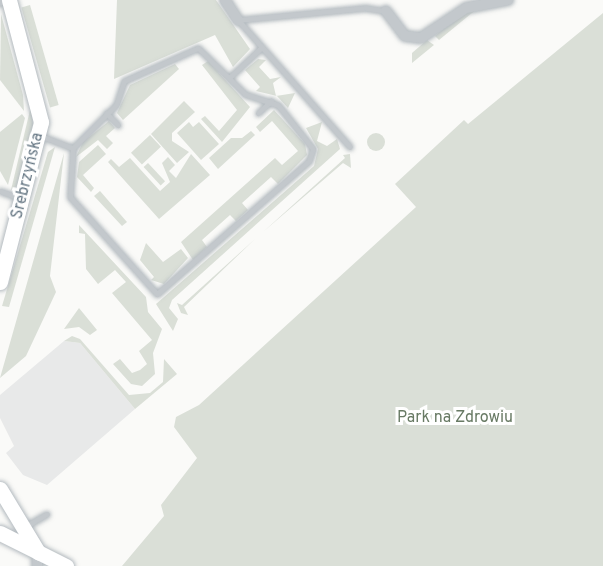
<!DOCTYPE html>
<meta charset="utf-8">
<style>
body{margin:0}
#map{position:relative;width:603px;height:566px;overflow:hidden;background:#fafaf8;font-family:Overpass,sans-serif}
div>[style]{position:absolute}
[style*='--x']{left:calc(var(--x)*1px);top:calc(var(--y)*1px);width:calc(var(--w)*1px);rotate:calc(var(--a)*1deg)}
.built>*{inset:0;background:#e8e9e9}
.green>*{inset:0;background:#dadfd7;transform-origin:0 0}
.round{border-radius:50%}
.roads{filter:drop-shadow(0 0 2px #b3babf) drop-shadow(0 0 2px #b3babf)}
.lane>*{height:5px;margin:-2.5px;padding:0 2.5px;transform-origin:2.5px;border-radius:2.5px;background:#c3c8cc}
.street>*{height:10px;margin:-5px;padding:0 5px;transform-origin:5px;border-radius:5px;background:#c3c8cc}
.secondary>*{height:15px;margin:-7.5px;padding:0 7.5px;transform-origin:7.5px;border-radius:7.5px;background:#fff}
span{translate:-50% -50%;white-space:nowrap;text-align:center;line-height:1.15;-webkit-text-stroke:6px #fff;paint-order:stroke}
.street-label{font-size:16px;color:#657683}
.park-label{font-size:16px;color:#687a64}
</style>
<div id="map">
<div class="built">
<i style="clip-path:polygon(64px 341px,80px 343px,135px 409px,47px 485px,23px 475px,6px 453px,14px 446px,0 418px,0 395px)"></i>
</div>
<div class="green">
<i style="clip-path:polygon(117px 0,216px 0,250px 49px,233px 67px,215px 35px,114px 79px)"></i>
<i style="left:30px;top:5px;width:104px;height:9px;rotate:74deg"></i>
<i style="clip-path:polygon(478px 8px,439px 40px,435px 36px,463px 12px)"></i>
<i style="clip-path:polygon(603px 13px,603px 566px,122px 566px,164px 516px,161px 505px,197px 458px,174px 427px,176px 417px,199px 405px,416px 207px,395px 184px,464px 120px,468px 124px)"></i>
<i style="clip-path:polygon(1px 14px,23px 95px,24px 111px,0 80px)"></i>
<i style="clip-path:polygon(427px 40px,434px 45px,412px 63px,412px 53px)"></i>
<i style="clip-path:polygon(258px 59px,266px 60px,259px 67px,270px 79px,281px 77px,273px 83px,276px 96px,295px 93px,288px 108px,277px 96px,256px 91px,260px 87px,245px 70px)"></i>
<i style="clip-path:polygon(208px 61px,250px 107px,222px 142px,201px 119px,205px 116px,219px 131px,237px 110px,202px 65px)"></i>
<i style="clip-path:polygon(175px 64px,179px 69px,123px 120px,117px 113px,130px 85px)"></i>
<i style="clip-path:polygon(184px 101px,195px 112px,172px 133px,172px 141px,189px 152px,177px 163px,151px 134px)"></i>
<i style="clip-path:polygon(31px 106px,33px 124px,17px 186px,11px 190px)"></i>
<i style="clip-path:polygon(274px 110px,305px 144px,307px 155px,278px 184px,271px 177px,242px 203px,248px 210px,236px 221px,230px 215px,202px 240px,207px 247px,193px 260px,181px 242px,275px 158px,282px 165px,298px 151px,272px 121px,260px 132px,256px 127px)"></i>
<i style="clip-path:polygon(22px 114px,25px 118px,8px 185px,0 171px,0 132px)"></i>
<i style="clip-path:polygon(109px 121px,115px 128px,106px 136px,113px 143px,107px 149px,98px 140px,76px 157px,83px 142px)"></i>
<i style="clip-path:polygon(189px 122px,193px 127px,199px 122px,219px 144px,201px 160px,177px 133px)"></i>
<i style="clip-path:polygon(322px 122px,317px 141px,327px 146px,337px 139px,340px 149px,172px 300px,169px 308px,178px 319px,173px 331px,156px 304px,314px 166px,318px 149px,306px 128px)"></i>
<i style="clip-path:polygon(251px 131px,255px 135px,218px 169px,209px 158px,231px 138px,242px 138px)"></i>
<i class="round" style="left:367px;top:133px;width:18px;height:18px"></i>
<i style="left:150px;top:135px;width:16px;height:26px;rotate:47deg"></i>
<i style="clip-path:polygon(98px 145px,106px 154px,83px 175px,94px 188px,91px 192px,77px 177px,79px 162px)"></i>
<i style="clip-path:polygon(55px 147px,9px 307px,2px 306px,48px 152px)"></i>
<i style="clip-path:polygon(64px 153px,50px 276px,56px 292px,26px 356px,0 378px)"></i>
<i style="clip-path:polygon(191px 154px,210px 175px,159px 219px,108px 162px,111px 159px,119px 167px,130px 158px,160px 191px,170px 182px,162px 163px,168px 157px,175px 165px,169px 171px,176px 178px)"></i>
<i style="clip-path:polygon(350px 154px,351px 168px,343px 163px,263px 232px,345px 158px,343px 155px)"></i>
<i style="left:148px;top:163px;width:25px;height:6px;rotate:47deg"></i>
<i style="clip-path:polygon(100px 191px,127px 222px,122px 226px,94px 196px)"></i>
<i style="clip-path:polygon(79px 225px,146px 297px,148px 312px,162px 329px,153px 353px,155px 374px,142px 386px,131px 384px,113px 364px,120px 359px,132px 373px,140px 370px,147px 364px,139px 351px,152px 340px,112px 293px,126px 282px,115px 270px,98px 284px,86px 269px,85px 234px,79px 233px)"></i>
<i style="clip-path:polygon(255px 239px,184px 307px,188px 315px,181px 313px,177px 303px,182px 305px)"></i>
<i style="clip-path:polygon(146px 243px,163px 262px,181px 249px,188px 258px,164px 284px,151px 280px,154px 277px,140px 260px)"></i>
<i style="clip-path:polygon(79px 308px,97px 330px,90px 335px,79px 327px,64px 329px)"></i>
<i style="clip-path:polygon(72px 336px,80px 339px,129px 395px,150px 393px,163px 382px,164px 359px,177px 374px,135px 409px,80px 343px,64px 341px)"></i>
</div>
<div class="roads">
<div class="lane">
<i style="--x:238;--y:20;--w:169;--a:48.6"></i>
<i style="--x:238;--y:20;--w:129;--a:-5.4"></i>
<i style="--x:366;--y:8;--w:20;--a:9"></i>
<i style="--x:229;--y:78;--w:44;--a:-43.2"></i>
<i style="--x:106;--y:113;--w:17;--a:45"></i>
<i style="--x:258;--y:113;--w:18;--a:-43"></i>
<i style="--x:41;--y:136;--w:34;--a:21"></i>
<i style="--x:73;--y:148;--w:49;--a:93.5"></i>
<i style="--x:70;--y:197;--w:130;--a:48.1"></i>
<i style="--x:157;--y:294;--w:202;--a:-41.2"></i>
<i style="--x:309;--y:161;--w:13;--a:-72"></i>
<i style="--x:313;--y:149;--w:56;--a:-128.5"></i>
<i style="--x:278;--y:105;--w:35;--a:-162"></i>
<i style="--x:245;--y:94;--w:66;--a:-135.6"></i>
<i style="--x:198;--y:48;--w:81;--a:156"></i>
<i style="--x:124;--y:81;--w:25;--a:108"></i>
<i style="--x:116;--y:105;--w:61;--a:135"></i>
<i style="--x:0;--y:191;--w:20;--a:20"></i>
<i style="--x:26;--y:526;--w:24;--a:-30"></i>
</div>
<div class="street">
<i style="--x:225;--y:0;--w:24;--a:57"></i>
<i style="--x:0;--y:1;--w:1;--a:-45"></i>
<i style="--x:386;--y:11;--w:31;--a:53"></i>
<i style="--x:405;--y:36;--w:16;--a:7"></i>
<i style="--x:421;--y:38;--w:54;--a:-33.7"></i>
<i style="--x:466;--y:8;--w:43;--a:-10.8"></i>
<i style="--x:37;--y:566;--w:14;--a:-86"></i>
</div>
<div class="secondary">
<i style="--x:0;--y:282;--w:165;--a:-75.6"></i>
<i style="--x:41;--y:122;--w:126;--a:-104.7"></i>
<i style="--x:0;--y:489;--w:74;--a:58.9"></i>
<i style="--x:0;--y:533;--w:74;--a:26.6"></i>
</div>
</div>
<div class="street-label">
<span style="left:28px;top:176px;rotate:-76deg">Srebrzyńska</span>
</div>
<div class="park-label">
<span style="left:455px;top:418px">Park na Zdrowiu</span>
</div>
</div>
